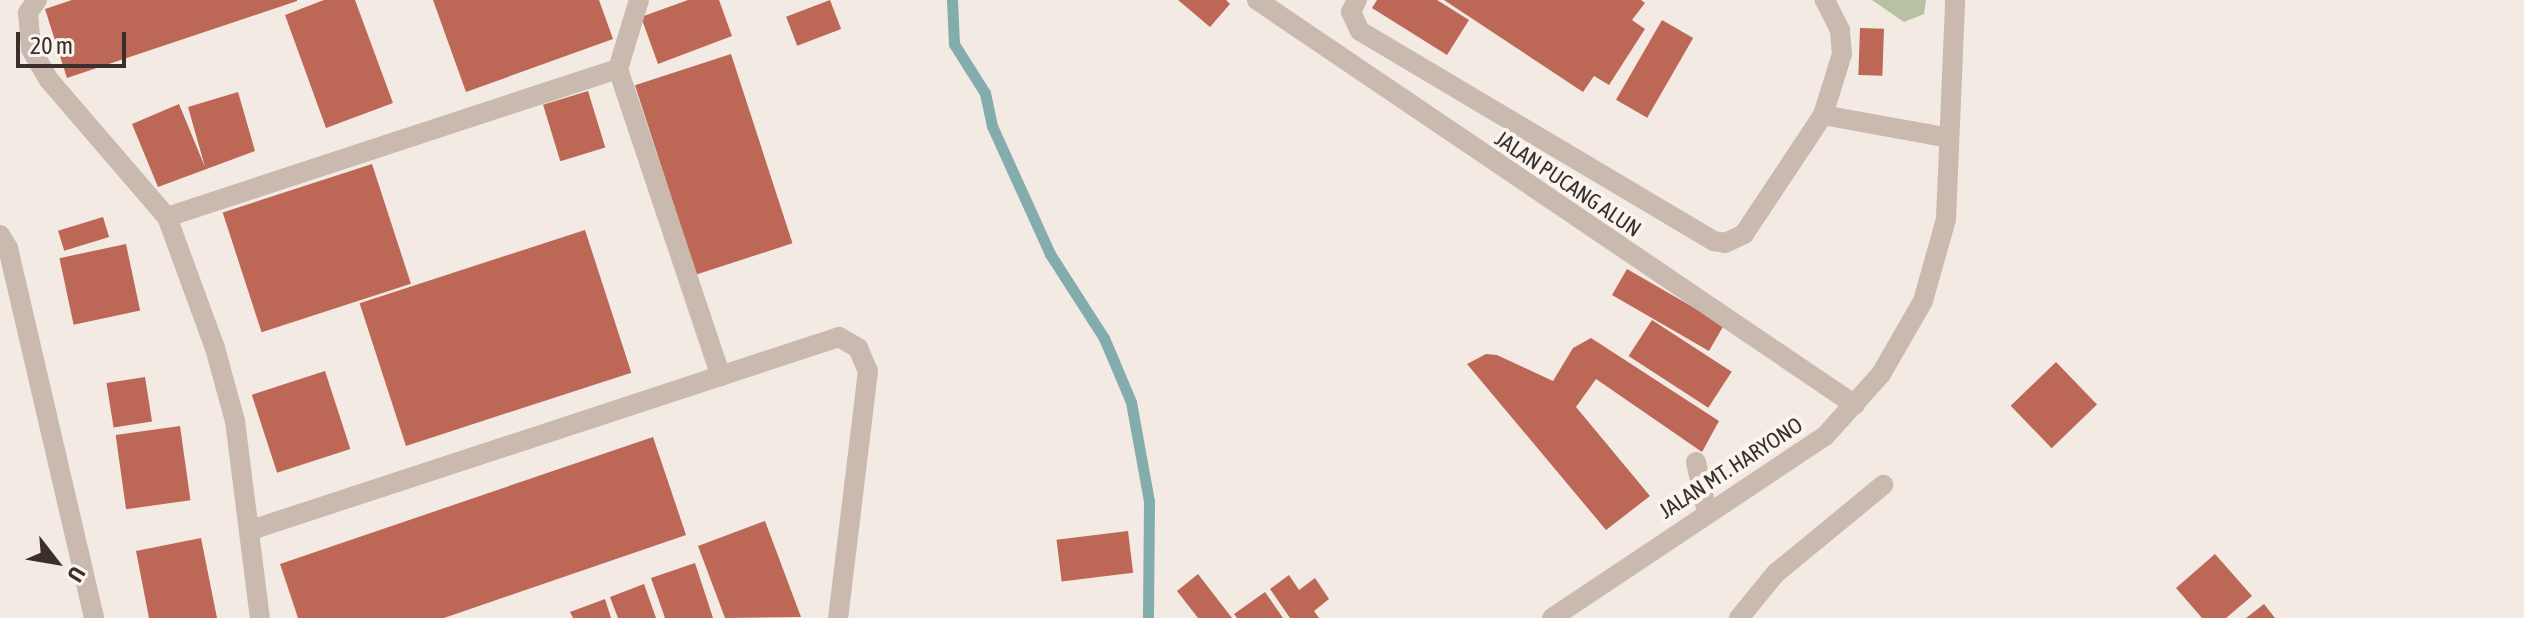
<!DOCTYPE html>
<style>
body{margin:0}
#map{position:relative;width:2524px;height:618px;overflow:hidden;background:#f2eae3;font-family:"Asap Condensed",sans-serif}
div>[style]{position:absolute}
[style*='--x']{left:calc(var(--x)*1px);top:calc(var(--y)*1px);width:calc(var(--w)*1px);rotate:calc(var(--a)*1deg)}
.green>*{inset:0;background:#b9c1a3}
.stream>*{height:11px;margin:-5.5px;padding:0 5.5px;transform-origin:5.5px;border-radius:5.5px;background:#83adac}
.building>*{inset:0;background:#bd6756;transform-origin:0 0}
.service>*{height:20px;margin:-10px;padding:0 10px;transform-origin:10px;border-radius:10px;background:#cab9af}
.minor>*{height:20px;margin:-10px;padding:0 10px;transform-origin:10px;border-radius:10px;background:#cab9af}
.tertiary>*{height:20px;margin:-10px;padding:0 10px;transform-origin:10px;border-radius:10px;background:#cab9af}
span{translate:-50% -50%;white-space:nowrap;text-align:center;line-height:1.15;-webkit-text-stroke:8px #faf4ef;paint-order:stroke}
.street-label{font-size:22px;color:#3a2f2c}
.north{position:absolute;left:16px;top:522px;width:80px;height:80px;-webkit-text-stroke:6px #faf4ef;paint-order:stroke;rotate:121deg;font-size:22px;font-weight:700;line-height:32px;text-align:center;color:#3a2f2c}
.north::after{content:'';display:block;margin:auto;width:28px;height:36px;background:#3a2f2c;clip-path:polygon(50% 0,100% 100%,50% 72%,0 100%)}
.scale{position:absolute;left:16px;top:32px;width:110px;height:36px;box-sizing:border-box;border:4px solid #3a2f2c;border-top:0;padding-left:10px;font-size:24px;line-height:28px;white-space:nowrap;color:#3a2f2c;-webkit-text-stroke:6px #faf4ef;paint-order:stroke}
</style>
<div id="map">
<div class="green">
<i style="clip-path:polygon(1872px 0,1926px 0,1924px 14px,1904px 22px)"></i>
</div>
<div class="stream">
<i style="--x:952;--y:0;--w:44;--a:87.4"></i>
<i style="--x:954;--y:44;--w:58;--a:57.7"></i>
<i style="--x:985;--y:93;--w:34;--a:78"></i>
<i style="--x:992;--y:126;--w:141;--a:65.6"></i>
<i style="--x:1050;--y:254;--w:100;--a:57.3"></i>
<i style="--x:1104;--y:338;--w:69;--a:67.1"></i>
<i style="--x:1131;--y:402;--w:101;--a:79.7"></i>
<i style="--x:1149;--y:501;--w:117;--a:90.5"></i>
</div>
<div class="building">
<i style="clip-path:polygon(72px 0,297px 0,297px 1px,67px 78px,45px 9px)"></i>
<i style="clip-path:polygon(324px 0,355px 0,393px 103px,326px 128px,285px 15px)"></i>
<i style="clip-path:polygon(433px 0,599px 0,613px 39px,466px 92px)"></i>
<i style="clip-path:polygon(688px 0,719px 0,732px 36px,658px 64px,641px 17px)"></i>
<i style="left:830px;top:0;width:31px;height:47px;rotate:69deg"></i>
<i style="clip-path:polygon(1178px 0,1226px 0,1230px 4px,1210px 27px)"></i>
<i style="clip-path:polygon(1377px 0,1437px 0,1469px 20px,1447px 55px,1372px 8px)"></i>
<i style="clip-path:polygon(1444px 0,1641px 0,1645px 3px,1632px 20px,1645px 29px,1609px 85px,1594px 76px,1583px 92px)"></i>
<i style="left:1662px;top:20px;width:36px;height:92px;rotate:30deg"></i>
<i style="left:1860px;top:28px;width:24px;height:47px;rotate:2deg"></i>
<i style="left:731px;top:54px;width:199px;height:101px;rotate:72deg"></i>
<i style="left:588px;top:91px;width:59px;height:47px;rotate:73deg"></i>
<i style="clip-path:polygon(238px 92px,255px 151px,158px 187px,132px 124px,179px 104px,205px 167px,188px 107px)"></i>
<i style="left:372px;top:164px;width:126px;height:157px;rotate:72deg"></i>
<i style="left:103px;top:217px;width:21px;height:47px;rotate:73deg"></i>
<i style="left:585px;top:230px;width:150px;height:237px;rotate:72deg"></i>
<i style="left:126px;top:244px;width:68px;height:68px;rotate:78deg"></i>
<i style="left:1627px;top:269px;width:112px;height:30px;rotate:30deg"></i>
<i style="left:1652px;top:320px;width:95px;height:43px;rotate:33deg"></i>
<i style="clip-path:polygon(1591px 338px,1719px 421px,1702px 452px,1596px 379px,1576px 407px,1650px 496px,1606px 530px,1467px 364px,1486px 354px,1497px 355px,1553px 381px,1573px 348px)"></i>
<i style="left:2056px;top:362px;width:59px;height:63px;rotate:46deg"></i>
<i style="left:325px;top:371px;width:82px;height:77px;rotate:72deg"></i>
<i style="left:145px;top:377px;width:45px;height:39px;rotate:81deg"></i>
<i style="left:180px;top:426px;width:75px;height:65px;rotate:82deg"></i>
<i style="clip-path:polygon(653px 437px,686px 535px,444px 618px,298px 618px,280px 564px)"></i>
<i style="clip-path:polygon(765px 521px,801px 617px,725px 618px,698px 546px)"></i>
<i style="left:1128px;top:531px;width:42px;height:72px;rotate:83deg"></i>
<i style="clip-path:polygon(201px 538px,217px 618px,149px 618px,136px 551px)"></i>
<i style="clip-path:polygon(2215px 554px,2252px 596px,2226px 618px,2202px 618px,2176px 588px)"></i>
<i style="clip-path:polygon(695px 563px,713px 618px,665px 618px,651px 578px)"></i>
<i style="clip-path:polygon(1198px 574px,1232px 618px,1198px 618px,1177px 591px)"></i>
<i style="clip-path:polygon(1289px 575px,1299px 590px,1315px 578px,1329px 599px,1314px 611px,1319px 618px,1290px 618px,1270px 589px)"></i>
<i style="clip-path:polygon(644px 584px,656px 618px,618px 618px,610px 597px)"></i>
<i style="clip-path:polygon(1265px 592px,1283px 618px,1237px 618px,1234px 614px)"></i>
<i style="clip-path:polygon(605px 599px,611px 618px,573px 618px,570px 612px)"></i>
<i style="clip-path:polygon(2264px 604px,2275px 618px,2246px 618px)"></i>
</div>
<div class="service">
<i style="--x:1357;--y:0;--w:13;--a:117"></i>
<i style="--x:1351;--y:12;--w:21;--a:65"></i>
<i style="--x:1360;--y:31;--w:412;--a:30.7"></i>
<i style="--x:1714;--y:241;--w:11;--a:10"></i>
<i style="--x:1725;--y:243;--w:21;--a:-25"></i>
<i style="--x:1744;--y:234;--w:143;--a:-56.4"></i>
<i style="--x:1823;--y:115;--w:128;--a:10.3"></i>
<i style="--x:1823;--y:115;--w:64;--a:-72.7"></i>
<i style="--x:1842;--y:54;--w:24;--a:-95"></i>
<i style="--x:1840;--y:30;--w:34;--a:-117"></i>
<i style="--x:1696;--y:462;--w:51;--a:77.6"></i>
<i style="--x:1739;--y:618;--w:58;--a:-50.6"></i>
<i style="--x:1776;--y:573;--w:139;--a:-39.4"></i>
</div>
<div class="minor">
<i style="--x:37;--y:0;--w:16;--a:125"></i>
<i style="--x:28;--y:13;--w:36;--a:85"></i>
<i style="--x:31;--y:49;--w:36;--a:60"></i>
<i style="--x:49;--y:80;--w:181;--a:49.3"></i>
<i style="--x:167;--y:217;--w:140;--a:69.9"></i>
<i style="--x:215;--y:348;--w:76;--a:74.7"></i>
<i style="--x:235;--y:421;--w:199;--a:82.8"></i>
<i style="--x:1257;--y:0;--w:722;--a:34.11"></i>
<i style="--x:618;--y:69;--w:324;--a:71.5"></i>
<i style="--x:167;--y:217;--w:475;--a:-18.2"></i>
<i style="--x:618;--y:69;--w:72;--a:-73.1"></i>
<i style="--x:0;--y:235;--w:15;--a:58"></i>
<i style="--x:8;--y:248;--w:380;--a:76.9"></i>
<i style="--x:251;--y:530;--w:619;--a:-18.17"></i>
<i style="--x:839;--y:337;--w:22;--a:30"></i>
<i style="--x:858;--y:348;--w:25;--a:67"></i>
<i style="--x:868;--y:371;--w:249;--a:96.9"></i>
</div>
<div class="tertiary">
<i style="--x:1552;--y:618;--w:328;--a:-33.7"></i>
<i style="--x:1825;--y:436;--w:84;--a:-47.9"></i>
<i style="--x:1881;--y:374;--w:84;--a:-60.1"></i>
<i style="--x:1923;--y:301;--w:85;--a:-74.3"></i>
<i style="--x:1946;--y:219;--w:219;--a:-87.6"></i>
</div>
<div class="street-label">
<span style="left:1568px;top:184px;rotate:34deg">JALAN PUCANG ALUN</span>
<span style="left:1731px;top:468px;rotate:-33deg">JALAN MT. HARYONO</span>
</div>
<div class="north">U</div>
<div class="scale">20 m</div>
</div>
